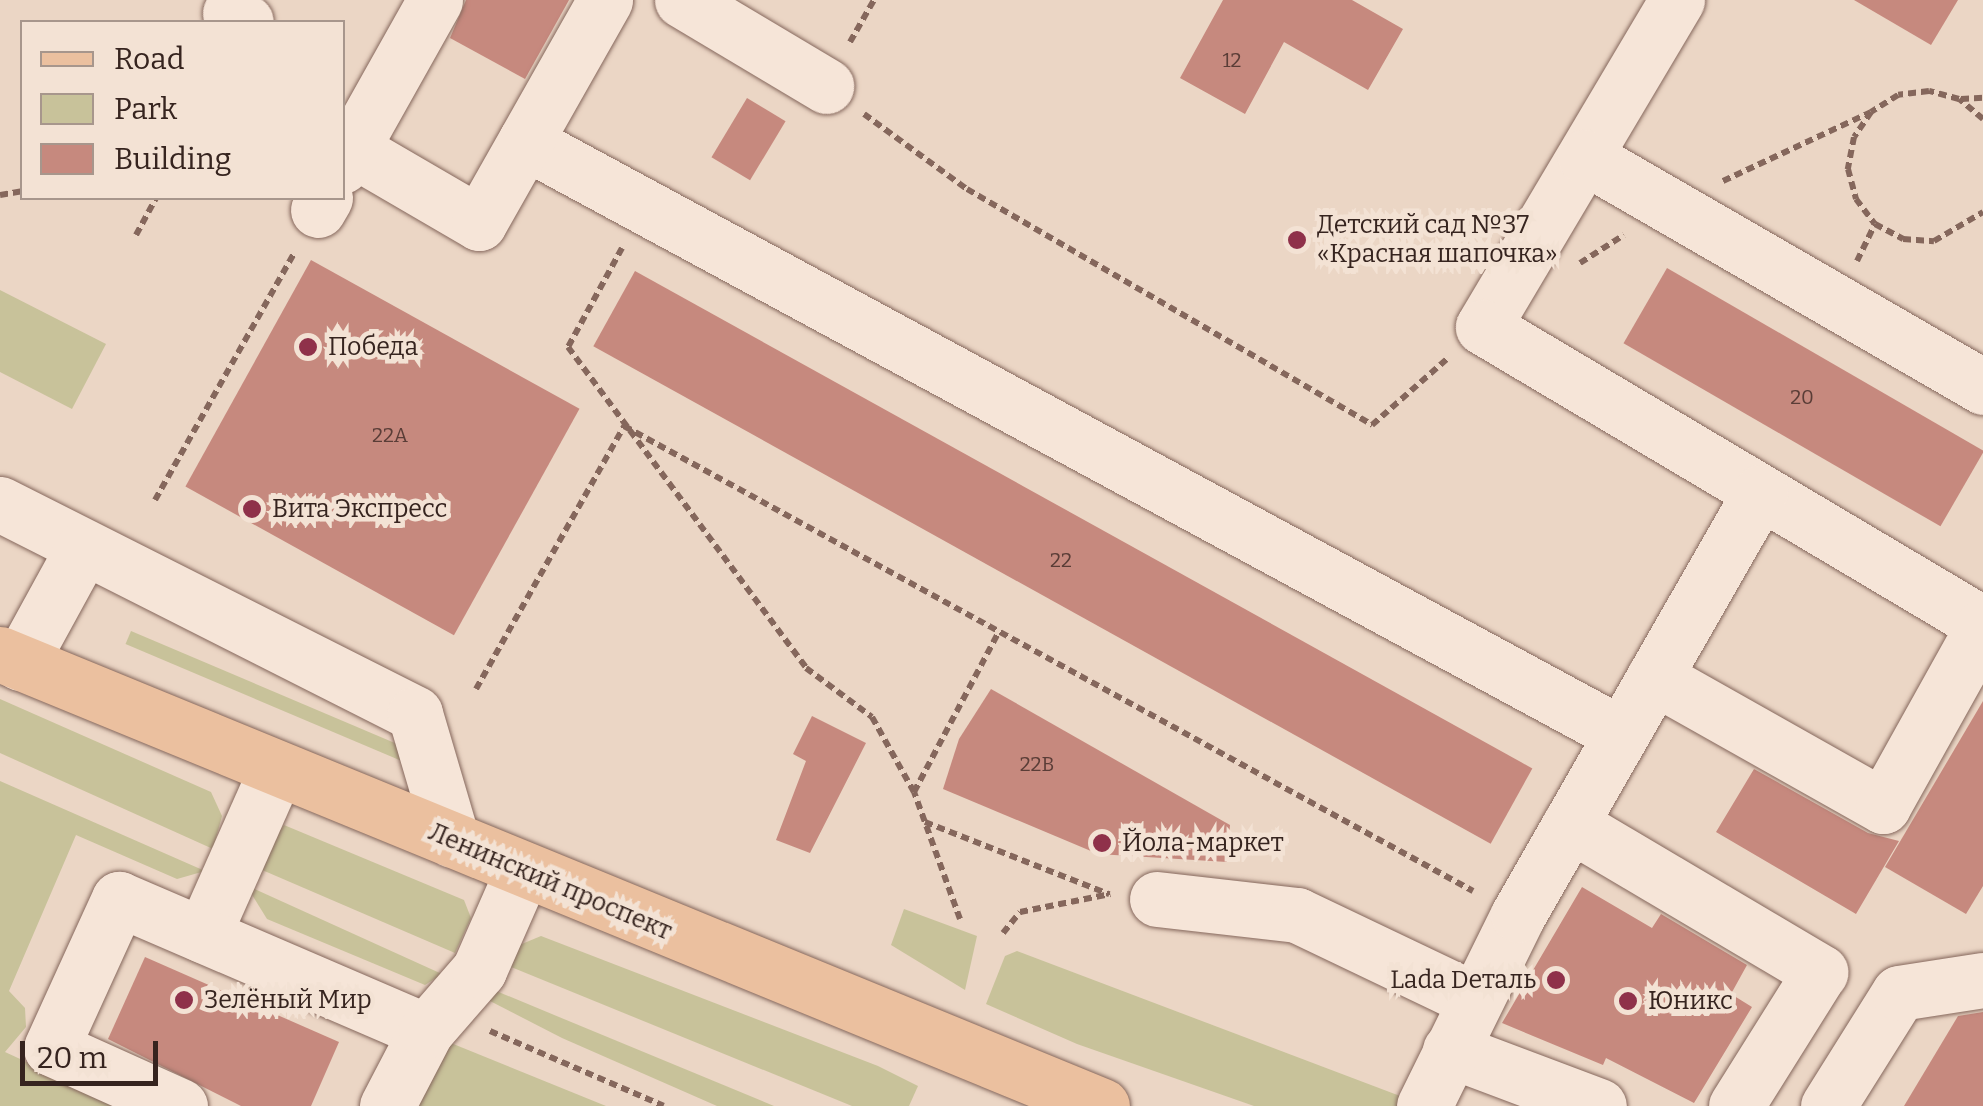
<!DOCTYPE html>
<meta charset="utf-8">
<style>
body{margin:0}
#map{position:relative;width:1983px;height:1106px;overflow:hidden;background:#ebd6c5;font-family:Bitter,serif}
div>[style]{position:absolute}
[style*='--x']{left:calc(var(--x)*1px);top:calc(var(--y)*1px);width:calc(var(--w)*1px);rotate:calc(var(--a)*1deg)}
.green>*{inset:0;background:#c8c29a;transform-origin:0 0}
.building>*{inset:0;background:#c6897e;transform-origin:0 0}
.path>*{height:6px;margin-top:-3px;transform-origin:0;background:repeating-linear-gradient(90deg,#85675c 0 8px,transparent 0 13px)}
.roads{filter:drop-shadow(0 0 2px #85675c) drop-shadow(0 0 2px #85675c)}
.minor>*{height:55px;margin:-27.5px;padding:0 27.5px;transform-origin:27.5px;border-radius:27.5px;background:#f6e5d8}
.major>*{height:55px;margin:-27.5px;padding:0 27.5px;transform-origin:27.5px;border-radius:27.5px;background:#ebc09f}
.dots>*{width:28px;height:28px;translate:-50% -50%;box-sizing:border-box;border:5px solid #f3e2d4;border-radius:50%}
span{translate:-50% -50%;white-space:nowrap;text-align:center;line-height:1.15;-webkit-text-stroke:9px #f3e2d4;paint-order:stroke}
.number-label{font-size:20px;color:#5a3d37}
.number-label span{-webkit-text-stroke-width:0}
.poi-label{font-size:25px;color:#36241f}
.left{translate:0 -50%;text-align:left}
.right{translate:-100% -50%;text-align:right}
.street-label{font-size:25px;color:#36241f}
.legend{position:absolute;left:20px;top:20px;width:325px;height:180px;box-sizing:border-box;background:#f3e2d4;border:2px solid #a7968c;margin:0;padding:12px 18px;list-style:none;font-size:30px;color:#36241f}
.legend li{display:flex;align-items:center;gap:20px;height:50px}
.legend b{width:50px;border:2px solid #a7968c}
.scale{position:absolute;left:20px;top:1041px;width:138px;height:45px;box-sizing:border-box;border:5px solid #36241f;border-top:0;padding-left:12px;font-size:30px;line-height:35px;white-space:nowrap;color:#36241f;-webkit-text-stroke:8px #f3e2d4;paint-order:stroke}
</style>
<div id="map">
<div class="green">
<i style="clip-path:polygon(0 290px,106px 344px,72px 409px,0 372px)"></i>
<i style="left:131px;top:631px;width:300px;height:14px;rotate:23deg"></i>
<i style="clip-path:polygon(0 699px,211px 792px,222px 816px,213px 849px,0 753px)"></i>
<i style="clip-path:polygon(0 781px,205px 871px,177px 879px,76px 835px,9px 991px,25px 1008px,26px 1027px,5px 1052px,122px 1106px,0 1106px)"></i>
<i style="clip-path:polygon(284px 825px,464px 900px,471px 918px,455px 953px,253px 866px)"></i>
<i style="clip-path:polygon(246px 885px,442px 974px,425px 985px,267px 919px)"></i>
<i style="clip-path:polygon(904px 909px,977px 936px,965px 990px,891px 945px)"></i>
<i style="clip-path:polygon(541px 936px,878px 1066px,918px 1086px,909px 1106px,852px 1106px,506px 965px,517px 946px)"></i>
<i style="clip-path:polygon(1017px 951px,1408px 1099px,1403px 1106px,1254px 1106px,1077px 1044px,986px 1004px,1005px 956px)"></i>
<i style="clip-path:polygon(489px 988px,774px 1106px,717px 1106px,562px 1038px,490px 1001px)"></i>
<i style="clip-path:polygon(441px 1039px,606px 1106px,405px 1106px)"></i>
</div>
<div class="building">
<i style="clip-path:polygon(466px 0,569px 0,525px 79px,450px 38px)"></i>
<i style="clip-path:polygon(1223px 0,1352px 0,1403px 29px,1368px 90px,1284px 42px,1245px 114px,1180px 78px)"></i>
<i style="clip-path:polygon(1854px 0,1958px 0,1931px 45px)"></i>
<i style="left:747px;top:98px;width:45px;height:69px;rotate:31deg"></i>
<i style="left:311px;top:260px;width:307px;height:259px;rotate:29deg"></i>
<i style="left:1667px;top:268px;width:366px;height:87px;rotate:30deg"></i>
<i style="left:635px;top:271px;width:1026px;height:86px;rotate:29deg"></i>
<i style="clip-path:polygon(991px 689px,1230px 825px,1227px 862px,1098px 854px,943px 789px,959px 739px)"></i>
<i style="clip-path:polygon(1983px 701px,1983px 886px,1966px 914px,1885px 867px)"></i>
<i style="clip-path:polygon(812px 716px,866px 743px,810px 853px,776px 840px,806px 761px,793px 754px)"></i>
<i style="clip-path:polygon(1754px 769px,1868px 833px,1899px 841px,1856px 914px,1716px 832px)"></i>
<i style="clip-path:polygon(1582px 887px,1652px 928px,1661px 914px,1747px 965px,1731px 994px,1752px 1007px,1694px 1103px,1606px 1058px,1603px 1065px,1502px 1023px)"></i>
<i style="clip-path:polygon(145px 957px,339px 1042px,311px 1106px,241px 1106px,108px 1039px)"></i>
<i style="clip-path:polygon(1983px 1012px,1983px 1106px,1904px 1106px,1958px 1016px)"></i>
</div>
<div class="path">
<i style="--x:850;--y:42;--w:48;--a:-60.3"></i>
<i style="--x:1961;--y:99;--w:22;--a:-3"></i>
<i style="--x:864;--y:114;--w:127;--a:36.1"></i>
<i style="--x:967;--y:189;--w:469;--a:30.2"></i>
<i style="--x:1372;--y:425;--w:101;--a:-41.4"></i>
<i style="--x:1983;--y:119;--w:31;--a:-140"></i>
<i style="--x:1959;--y:99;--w:31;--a:-165"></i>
<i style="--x:1929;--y:91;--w:31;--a:173"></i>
<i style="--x:1898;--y:95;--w:32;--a:148"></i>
<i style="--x:1871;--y:112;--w:30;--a:124"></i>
<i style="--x:1854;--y:137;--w:33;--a:101"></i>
<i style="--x:1848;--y:169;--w:31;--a:75"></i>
<i style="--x:1856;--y:199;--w:31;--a:53"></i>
<i style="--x:1875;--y:224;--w:32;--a:28"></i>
<i style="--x:1903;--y:239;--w:31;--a:4"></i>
<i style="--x:1934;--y:241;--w:57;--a:-30.6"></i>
<i style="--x:1723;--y:181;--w:163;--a:-25"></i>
<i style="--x:0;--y:195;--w:22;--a:-10"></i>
<i style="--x:136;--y:235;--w:42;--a:-61.6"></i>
<i style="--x:622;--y:248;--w:113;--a:118.6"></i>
<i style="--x:568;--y:347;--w:400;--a:53.4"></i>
<i style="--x:806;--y:668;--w:82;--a:36.6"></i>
<i style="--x:872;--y:717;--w:86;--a:60.8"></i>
<i style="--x:1857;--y:261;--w:41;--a:-64.1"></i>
<i style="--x:1580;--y:263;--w:52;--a:-32.5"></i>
<i style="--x:624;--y:426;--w:968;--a:28.71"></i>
<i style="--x:155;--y:500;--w:283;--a:-60.6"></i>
<i style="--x:476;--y:689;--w:302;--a:-60.6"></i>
<i style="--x:925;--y:822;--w:198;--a:21.4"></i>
<i style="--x:960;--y:919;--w:135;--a:-109.9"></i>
<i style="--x:914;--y:792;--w:178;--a:-62.1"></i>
<i style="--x:1003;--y:933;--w:27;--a:-51"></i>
<i style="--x:1020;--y:912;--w:92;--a:-11.3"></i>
<i style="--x:490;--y:1031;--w:189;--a:23.3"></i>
</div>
<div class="roads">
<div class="minor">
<i style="--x:682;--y:0;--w:168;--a:30.8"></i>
<i style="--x:1677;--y:0;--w:380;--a:120.7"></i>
<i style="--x:1483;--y:327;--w:582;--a:30.71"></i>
<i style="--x:230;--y:13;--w:18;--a:29"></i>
<i style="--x:525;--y:142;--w:1246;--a:28.38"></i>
<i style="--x:352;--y:149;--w:147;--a:30.2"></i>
<i style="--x:479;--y:223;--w:256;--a:-60.5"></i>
<i style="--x:1585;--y:157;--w:460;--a:30"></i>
<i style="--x:342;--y:166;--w:190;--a:-60.7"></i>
<i style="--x:318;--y:210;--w:14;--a:-60"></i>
<i style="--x:0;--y:504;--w:465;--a:26.8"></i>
<i style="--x:415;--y:714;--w:131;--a:73.6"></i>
<i style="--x:20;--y:663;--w:131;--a:-61.3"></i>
<i style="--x:1654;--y:677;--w:263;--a:29.4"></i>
<i style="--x:1883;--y:806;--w:206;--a:-60.9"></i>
<i style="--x:1570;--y:824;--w:291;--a:30.6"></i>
<i style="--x:1820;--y:972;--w:158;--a:122.1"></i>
<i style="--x:1157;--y:899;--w:141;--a:6.5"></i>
<i style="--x:1297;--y:915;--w:197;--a:25.5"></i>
<i style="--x:203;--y:935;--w:180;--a:-66.1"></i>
<i style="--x:1450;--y:1050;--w:159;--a:20.6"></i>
<i style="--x:180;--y:1106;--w:141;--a:-155.8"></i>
<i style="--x:51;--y:1048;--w:164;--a:-65.5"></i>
<i style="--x:119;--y:899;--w:334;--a:23.3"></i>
<i style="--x:387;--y:1106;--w:85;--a:-62.5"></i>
<i style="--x:426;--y:1031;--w:81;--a:-49"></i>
<i style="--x:479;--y:970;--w:109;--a:-66.3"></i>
<i style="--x:1424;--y:1106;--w:213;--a:-63.8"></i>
<i style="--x:1518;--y:915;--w:487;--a:-60.2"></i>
<i style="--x:1828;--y:1106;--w:133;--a:-57.9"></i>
<i style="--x:1899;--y:993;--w:85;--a:-8.8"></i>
</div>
<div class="major">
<i style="--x:0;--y:654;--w:1191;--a:22.3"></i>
</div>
</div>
<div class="dots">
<i style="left:1297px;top:240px;background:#8f314a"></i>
<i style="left:308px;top:347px;background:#8f314a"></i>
<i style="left:252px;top:509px;background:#8f314a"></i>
<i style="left:1102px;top:843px;background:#8f314a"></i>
<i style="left:1556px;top:980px;background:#8f314a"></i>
<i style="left:184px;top:1000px;background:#8f314a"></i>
<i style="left:1628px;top:1001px;background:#8f314a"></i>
</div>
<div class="number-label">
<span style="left:1232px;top:60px">12</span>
<span style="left:1802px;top:397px">20</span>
<span style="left:390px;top:435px">22А</span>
<span style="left:1061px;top:560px">22</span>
<span style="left:1037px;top:764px">22В</span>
</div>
<div class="poi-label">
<span class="left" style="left:1317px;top:240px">Детский сад №37<br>«Красная шапочка»</span>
<span class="left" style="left:328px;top:347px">Победа</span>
<span class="left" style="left:272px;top:509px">Вита Экспресс</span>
<span class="left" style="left:1122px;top:843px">Йола-маркет</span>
<span class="right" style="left:1536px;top:980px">Lada Dеталь</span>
<span class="left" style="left:204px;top:1000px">Зелёный Мир</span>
<span class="left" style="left:1648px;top:1001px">Юникс</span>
</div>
<div class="street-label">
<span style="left:550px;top:882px;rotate:23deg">Ленинский проспект</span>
</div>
<ul class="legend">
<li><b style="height:12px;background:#ebc09f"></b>Road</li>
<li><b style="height:28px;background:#c8c29a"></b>Park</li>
<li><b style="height:28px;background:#c6897e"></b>Building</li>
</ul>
<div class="scale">20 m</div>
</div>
